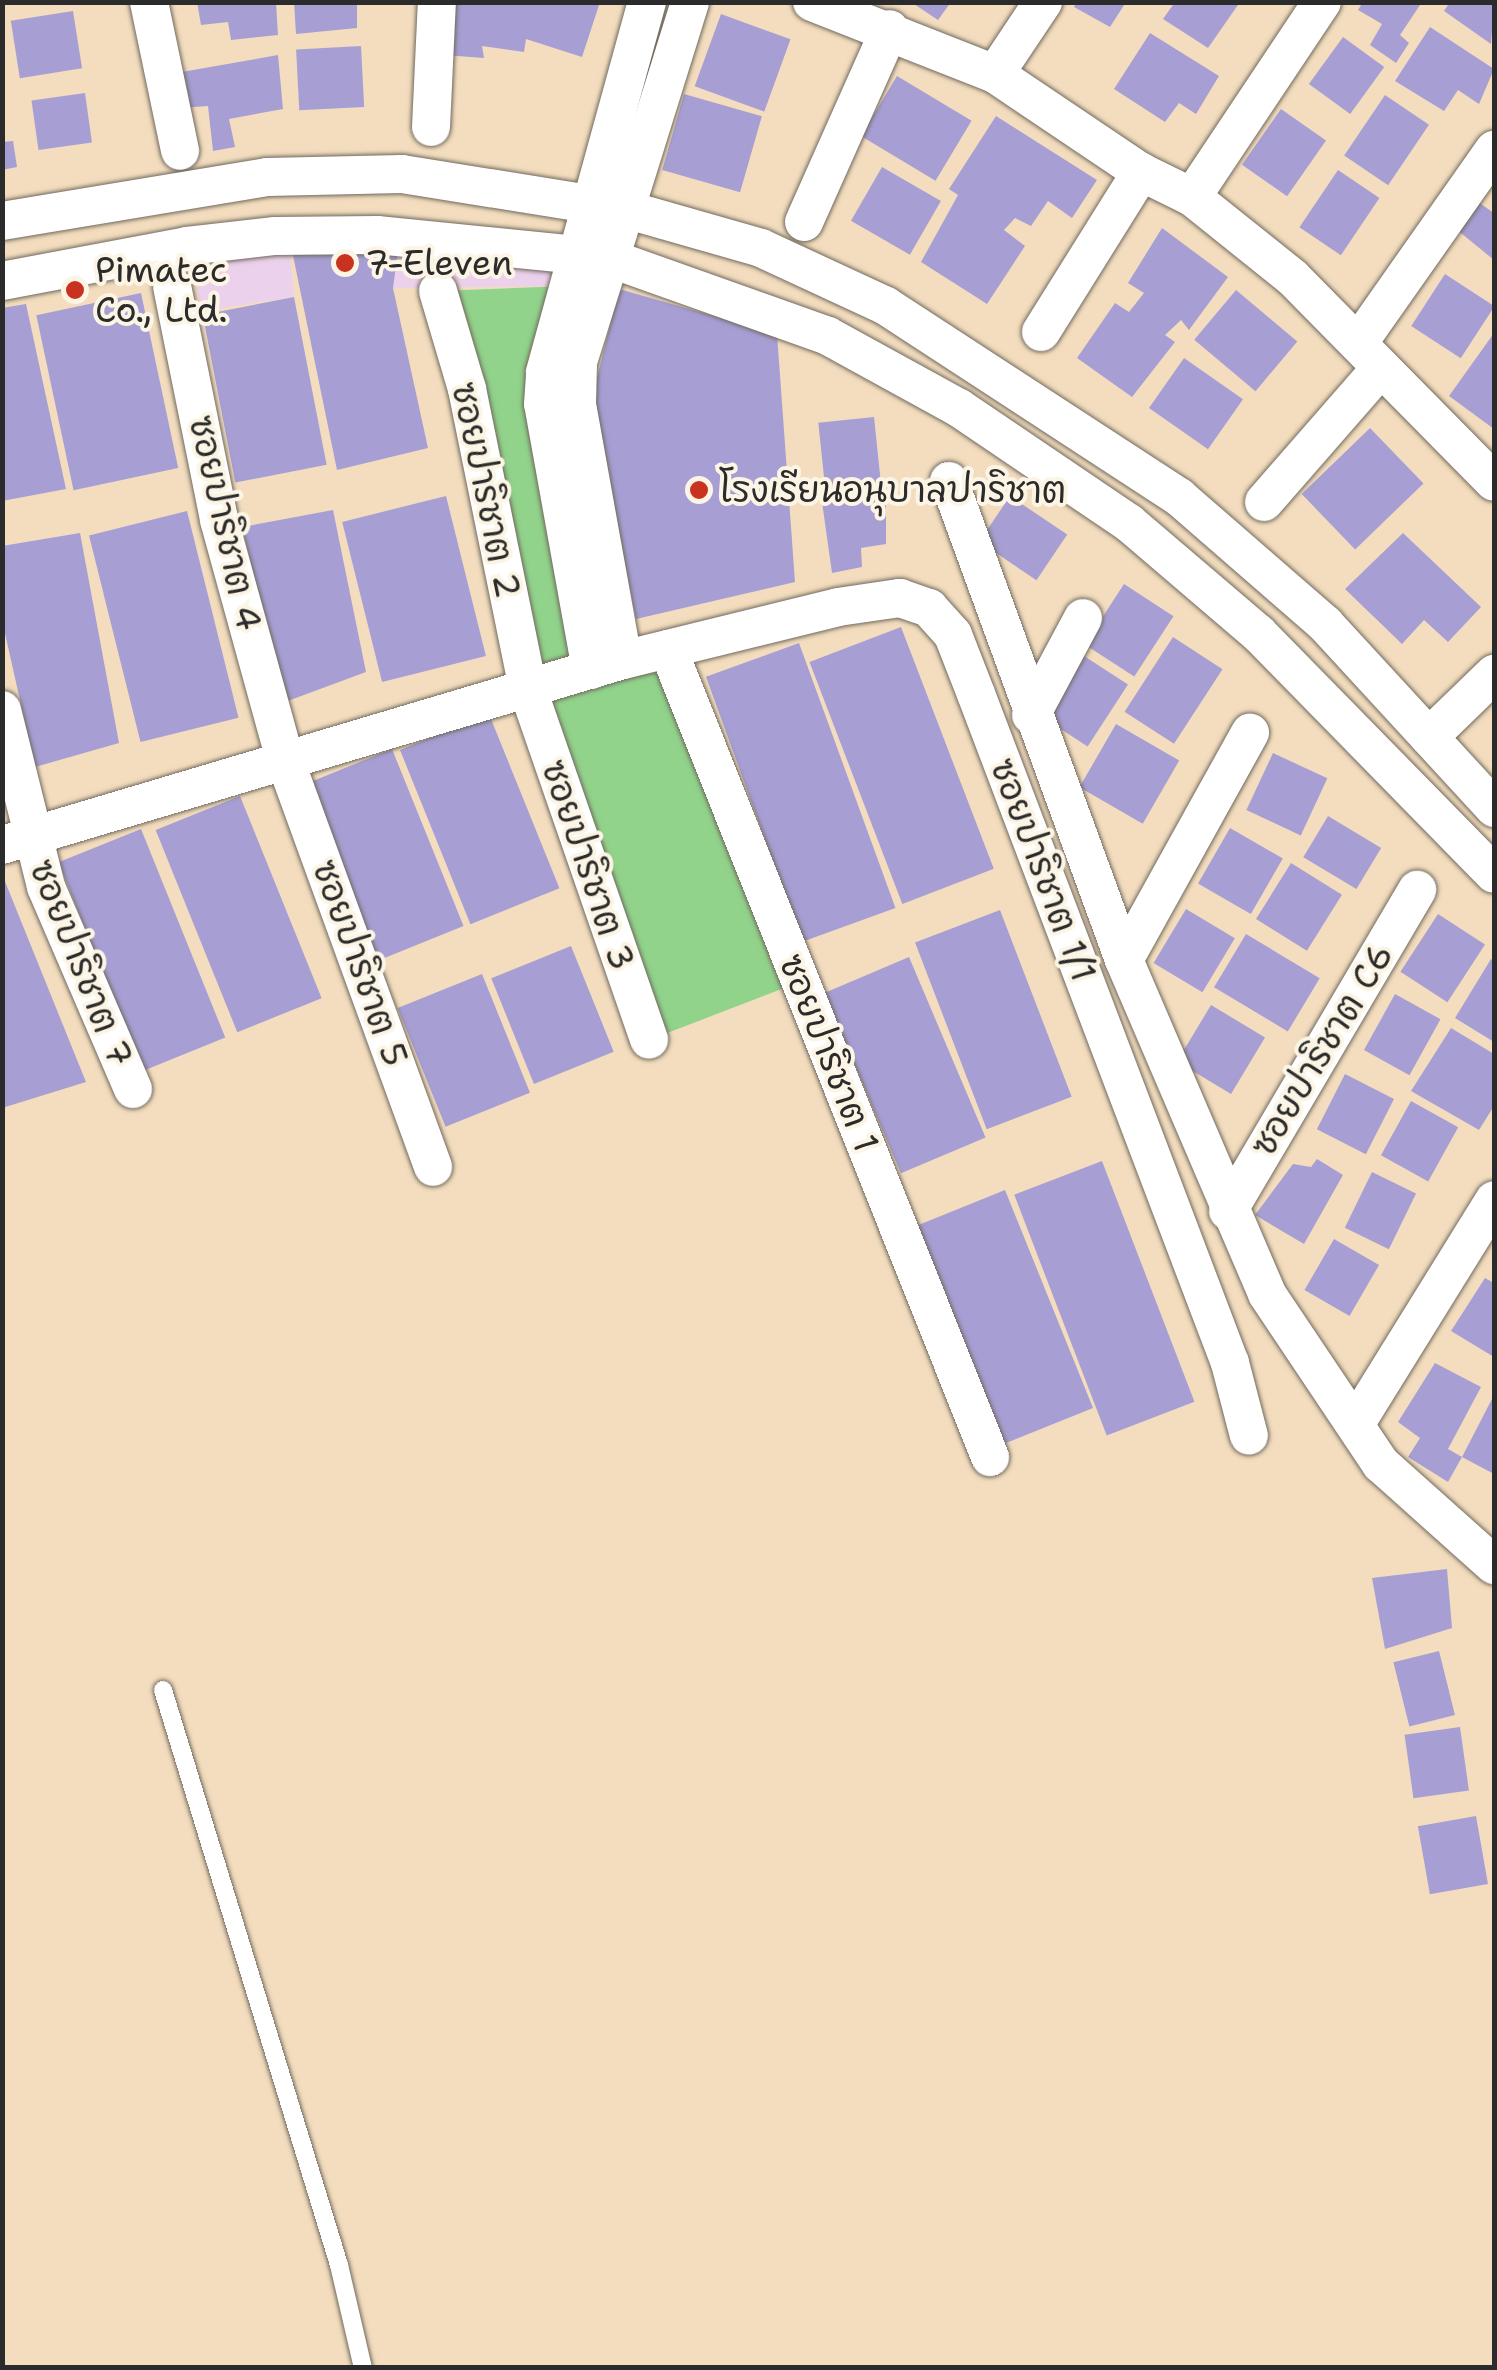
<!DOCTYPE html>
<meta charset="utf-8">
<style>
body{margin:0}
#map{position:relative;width:1497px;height:2370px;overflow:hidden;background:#f3ddbe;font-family:"Shantell Sans","Playpen Sans Thai",sans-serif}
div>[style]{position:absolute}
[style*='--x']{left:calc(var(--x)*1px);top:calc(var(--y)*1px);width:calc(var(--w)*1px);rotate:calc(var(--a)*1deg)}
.built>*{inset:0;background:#ebd1eb}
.green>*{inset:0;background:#91d38b}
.building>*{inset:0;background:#a79fd4;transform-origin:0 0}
.roads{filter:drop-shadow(0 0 2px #71695e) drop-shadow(0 0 2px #71695e)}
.lane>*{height:18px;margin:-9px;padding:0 9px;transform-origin:9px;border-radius:9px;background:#fff}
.street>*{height:38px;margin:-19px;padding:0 19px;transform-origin:19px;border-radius:19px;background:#fff}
.dots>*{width:28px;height:28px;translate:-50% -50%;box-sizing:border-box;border:5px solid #fcf5e5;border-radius:50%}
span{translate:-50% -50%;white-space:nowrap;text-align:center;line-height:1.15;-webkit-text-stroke:8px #fcf5e5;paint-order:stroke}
.poi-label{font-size:35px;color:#2b2b2b}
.left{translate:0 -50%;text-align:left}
.street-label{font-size:35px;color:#2b2b2b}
.frame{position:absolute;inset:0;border:5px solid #2b2b2b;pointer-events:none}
</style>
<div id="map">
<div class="built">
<i style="clip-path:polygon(289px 236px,294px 297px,202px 311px,187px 246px)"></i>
<i style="clip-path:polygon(400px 237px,576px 255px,568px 286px,393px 288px)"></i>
</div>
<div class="green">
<i style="clip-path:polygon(568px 286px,591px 671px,668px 649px,800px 982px,649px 1040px,528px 690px,438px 291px)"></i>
</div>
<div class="building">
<i style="clip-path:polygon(197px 2px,276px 2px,278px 35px,231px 40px,228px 22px,201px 25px)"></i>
<i style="clip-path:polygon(294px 2px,357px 2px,357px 28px,296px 34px)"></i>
<i style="clip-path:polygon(451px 2px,600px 2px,582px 57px,526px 39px,524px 52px,482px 46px,484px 58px,444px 55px)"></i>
<i style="clip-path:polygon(911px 2px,951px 2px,938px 20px)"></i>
<i style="clip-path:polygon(1077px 2px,1126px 2px,1110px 27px,1074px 7px)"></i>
<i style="clip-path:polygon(1175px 2px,1240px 2px,1208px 48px,1163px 19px)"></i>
<i style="clip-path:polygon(1363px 2px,1422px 2px,1400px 35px,1409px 43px,1396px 63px,1370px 45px,1382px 24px,1358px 10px)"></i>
<i style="clip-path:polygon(1450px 2px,1494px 2px,1491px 44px,1444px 11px)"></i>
<i style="left:73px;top:11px;width:58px;height:63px;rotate:81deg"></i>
<i style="left:721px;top:14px;width:74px;height:77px;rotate:20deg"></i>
<i style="clip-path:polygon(1430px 27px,1494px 69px,1479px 104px,1458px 90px,1444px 111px,1395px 81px)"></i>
<i style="clip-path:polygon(1150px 33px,1219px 76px,1196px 114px,1179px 103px,1165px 122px,1114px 89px)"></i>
<i style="left:1343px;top:37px;width:51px;height:58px;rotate:36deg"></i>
<i style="left:361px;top:46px;width:61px;height:65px;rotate:87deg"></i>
<i style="clip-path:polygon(278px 55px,283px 109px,229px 119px,235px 147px,213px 151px,208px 106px,180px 108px,176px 73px)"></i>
<i style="left:897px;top:76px;width:87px;height:70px;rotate:31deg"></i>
<i style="left:85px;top:93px;width:50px;height:54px;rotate:82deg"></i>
<i style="left:684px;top:94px;width:81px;height:79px;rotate:16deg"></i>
<i style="left:1385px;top:95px;width:53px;height:73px;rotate:34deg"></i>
<i style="left:1281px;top:109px;width:55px;height:68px;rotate:35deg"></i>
<i style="clip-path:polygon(996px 116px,1097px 180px,1072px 218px,1048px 201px,1031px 226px,1015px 218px,1004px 230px,1025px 246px,987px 304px,921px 262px,958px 195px,949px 189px)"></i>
<i style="clip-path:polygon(13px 141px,17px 167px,2px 170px,2px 142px)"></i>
<i style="left:882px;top:167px;width:68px;height:62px;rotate:30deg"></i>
<i style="left:1338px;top:170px;width:50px;height:69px;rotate:34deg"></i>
<i style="clip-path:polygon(1475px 200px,1494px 213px,1494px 260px,1456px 229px)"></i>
<i style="clip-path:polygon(1162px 228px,1228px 277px,1189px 330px,1181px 320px,1165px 335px,1175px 342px,1132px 397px,1077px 358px,1115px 303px,1129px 312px,1144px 293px,1128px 283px)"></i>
<i style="clip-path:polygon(289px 236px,400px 237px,393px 288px,428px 448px,337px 470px)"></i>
<i style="left:1445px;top:274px;width:59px;height:62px;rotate:33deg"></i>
<i style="clip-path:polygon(619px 289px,777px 334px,795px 582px,636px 619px,592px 398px)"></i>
<i style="left:1236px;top:290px;width:80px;height:65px;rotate:40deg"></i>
<i style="left:141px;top:293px;width:179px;height:107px;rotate:78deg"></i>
<i style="left:294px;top:297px;width:171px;height:93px;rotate:79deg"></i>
<i style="clip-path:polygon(26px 304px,66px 489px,2px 501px,2px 308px)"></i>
<i style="clip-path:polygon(1494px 333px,1494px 429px,1449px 396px)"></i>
<i style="left:1184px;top:358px;width:72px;height:61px;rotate:35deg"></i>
<i style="left:874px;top:417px;width:68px;height:56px;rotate:84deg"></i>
<i style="left:1370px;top:428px;width:77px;height:95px;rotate:46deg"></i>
<i style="left:446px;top:496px;width:165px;height:107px;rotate:76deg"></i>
<i style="left:1010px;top:496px;width:69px;height:55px;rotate:34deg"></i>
<i style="clip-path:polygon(886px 498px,886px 544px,861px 548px,862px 567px,832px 573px,822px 502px)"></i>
<i style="clip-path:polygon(333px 510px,366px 672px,285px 702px,242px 527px)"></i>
<i style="left:187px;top:511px;width:213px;height:101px;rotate:76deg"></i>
<i style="clip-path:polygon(80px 533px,119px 743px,35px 767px,2px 620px,2px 546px)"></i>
<i style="clip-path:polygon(1403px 533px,1481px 607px,1448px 642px,1424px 620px,1402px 644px,1345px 589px)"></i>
<i style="left:1124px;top:584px;width:59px;height:72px;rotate:33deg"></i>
<i style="left:901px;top:627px;width:259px;height:98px;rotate:69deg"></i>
<i style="left:1173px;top:637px;width:59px;height:89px;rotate:33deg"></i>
<i style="left:799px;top:643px;width:282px;height:99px;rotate:70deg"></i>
<i style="left:1081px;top:654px;width:56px;height:74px;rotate:33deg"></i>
<i style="left:489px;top:714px;width:188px;height:96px;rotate:68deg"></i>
<i style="left:1116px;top:724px;width:73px;height:73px;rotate:30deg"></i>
<i style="left:392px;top:749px;width:191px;height:92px;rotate:68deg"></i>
<i style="left:1273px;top:753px;width:60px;height:63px;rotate:25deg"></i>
<i style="left:240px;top:796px;width:218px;height:91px;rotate:68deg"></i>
<i style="left:1328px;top:816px;width:62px;height:48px;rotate:31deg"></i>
<i style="left:1230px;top:828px;width:61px;height:64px;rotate:30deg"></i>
<i style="left:141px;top:829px;width:225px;height:89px;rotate:68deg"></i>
<i style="left:1291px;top:863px;width:60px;height:66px;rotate:32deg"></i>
<i style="clip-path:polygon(2px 874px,86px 1082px,2px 1108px)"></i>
<i style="left:1186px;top:909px;width:57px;height:63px;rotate:31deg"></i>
<i style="left:1000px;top:910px;width:200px;height:91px;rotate:69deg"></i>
<i style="left:1438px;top:914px;width:56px;height:69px;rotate:33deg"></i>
<i style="left:1246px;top:934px;width:86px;height:62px;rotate:31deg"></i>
<i style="left:571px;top:946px;width:114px;height:86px;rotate:68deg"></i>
<i style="left:909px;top:957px;width:196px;height:92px;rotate:67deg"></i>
<i style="clip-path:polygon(1491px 959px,1494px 961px,1494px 1042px,1455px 1018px)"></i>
<i style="left:482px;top:974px;width:128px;height:91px;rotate:68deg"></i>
<i style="left:1395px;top:994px;width:52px;height:64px;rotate:29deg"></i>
<i style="left:1211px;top:1005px;width:63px;height:66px;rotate:31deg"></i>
<i style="clip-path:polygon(1451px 1028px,1494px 1054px,1494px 1106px,1479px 1130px,1411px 1091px)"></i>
<i style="left:1345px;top:1074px;width:55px;height:62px;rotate:27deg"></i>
<i style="left:1411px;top:1101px;width:54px;height:62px;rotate:29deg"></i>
<i style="clip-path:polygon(1317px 1159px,1343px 1175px,1304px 1244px,1255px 1215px,1293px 1164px,1311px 1167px)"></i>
<i style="left:1102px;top:1161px;width:258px;height:94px;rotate:69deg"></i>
<i style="left:1372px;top:1172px;width:49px;height:62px;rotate:26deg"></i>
<i style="left:1005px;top:1190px;width:235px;height:100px;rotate:68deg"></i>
<i style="left:1334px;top:1239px;width:52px;height:59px;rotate:30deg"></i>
<i style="clip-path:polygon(1485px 1278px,1494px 1283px,1494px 1357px,1451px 1331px)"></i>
<i style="clip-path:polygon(1435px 1363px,1481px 1387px,1448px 1449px,1462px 1457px,1494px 1395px,1494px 1474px,1462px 1457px,1448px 1482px,1408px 1457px,1420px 1438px,1398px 1422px)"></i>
<i style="clip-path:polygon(1447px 1569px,1452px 1628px,1385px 1649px,1372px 1578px)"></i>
<i style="left:1439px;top:1651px;width:66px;height:47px;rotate:76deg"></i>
<i style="left:1460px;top:1727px;width:64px;height:56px;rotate:82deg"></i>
<i style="left:1476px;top:1816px;width:69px;height:59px;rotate:80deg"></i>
</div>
<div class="roads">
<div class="lane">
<i style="--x:163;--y:1690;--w:601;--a:72.98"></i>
<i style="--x:339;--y:2265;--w:106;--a:76.9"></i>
</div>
<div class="street">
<i style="--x:149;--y:2;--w:152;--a:78.2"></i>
<i style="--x:812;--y:2;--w:197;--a:21.5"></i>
<i style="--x:995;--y:74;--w:176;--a:33.9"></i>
<i style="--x:1141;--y:172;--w:57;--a:26.1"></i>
<i style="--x:1192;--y:197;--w:129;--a:38.7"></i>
<i style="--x:1293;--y:278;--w:286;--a:45.4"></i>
<i style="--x:995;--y:74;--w:87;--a:-56.3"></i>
<i style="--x:431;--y:127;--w:125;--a:-87.3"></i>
<i style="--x:1192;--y:197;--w:234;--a:-56.3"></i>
<i style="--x:2;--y:221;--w:269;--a:-9.4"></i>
<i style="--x:267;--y:177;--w:135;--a:-1.3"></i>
<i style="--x:402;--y:174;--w:229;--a:9.1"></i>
<i style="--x:628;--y:210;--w:138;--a:15.9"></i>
<i style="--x:761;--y:248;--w:138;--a:24.9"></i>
<i style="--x:886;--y:306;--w:350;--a:33.1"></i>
<i style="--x:1179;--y:497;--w:194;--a:41"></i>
<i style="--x:1325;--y:624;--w:250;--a:47.4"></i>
<i style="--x:804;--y:222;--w:211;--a:-66"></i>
<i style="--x:2;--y:281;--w:188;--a:-10.7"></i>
<i style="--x:187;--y:246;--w:89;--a:-6.5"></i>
<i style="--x:275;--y:236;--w:102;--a:-0.6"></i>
<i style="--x:377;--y:235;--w:233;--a:5.7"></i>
<i style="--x:609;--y:258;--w:232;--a:19.6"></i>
<i style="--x:828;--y:336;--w:149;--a:28.8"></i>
<i style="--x:959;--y:408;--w:205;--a:34.1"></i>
<i style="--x:1129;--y:523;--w:170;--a:40.5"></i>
<i style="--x:1258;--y:633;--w:337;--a:45.6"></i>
<i style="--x:172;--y:286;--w:239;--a:78.6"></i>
<i style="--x:219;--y:520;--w:249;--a:74.6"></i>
<i style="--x:285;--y:760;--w:433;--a:70"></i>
<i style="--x:438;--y:291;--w:102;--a:73.5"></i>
<i style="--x:467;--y:389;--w:307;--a:78.5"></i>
<i style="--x:528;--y:690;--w:370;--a:70.9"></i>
<i style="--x:1041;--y:332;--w:189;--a:-58"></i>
<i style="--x:1359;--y:342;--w:235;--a:-54.9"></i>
<i style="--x:949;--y:481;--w:510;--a:69.93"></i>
<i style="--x:1124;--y:960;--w:363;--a:66.8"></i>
<i style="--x:1267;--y:1294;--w:205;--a:56.2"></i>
<i style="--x:1381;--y:1464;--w:152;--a:41.8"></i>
<i style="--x:1264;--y:502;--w:178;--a:-48.9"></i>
<i style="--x:668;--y:649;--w:870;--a:68.27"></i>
<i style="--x:623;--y:660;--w:260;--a:-100.2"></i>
<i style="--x:577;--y:404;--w:42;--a:-88.6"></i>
<i style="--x:578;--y:362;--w:377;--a:-72.7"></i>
<i style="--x:591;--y:670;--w:270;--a:-100.2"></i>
<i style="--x:543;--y:404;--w:32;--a:-86"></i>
<i style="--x:545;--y:372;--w:384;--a:-74.6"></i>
<i style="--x:2;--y:710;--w:182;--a:76"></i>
<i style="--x:46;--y:887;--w:220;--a:66.7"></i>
<i style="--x:1031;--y:715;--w:110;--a:-61.8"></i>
<i style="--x:1429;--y:737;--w:91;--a:-44.1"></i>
<i style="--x:2;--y:845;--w:648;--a:-16.59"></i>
<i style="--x:623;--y:660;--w:221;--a:-13.8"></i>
<i style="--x:838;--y:607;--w:63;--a:-8.3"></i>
<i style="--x:900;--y:598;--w:31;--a:19"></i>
<i style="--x:929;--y:608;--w:36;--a:48"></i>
<i style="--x:953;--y:635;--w:63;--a:68.7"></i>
<i style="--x:976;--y:694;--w:716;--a:69.21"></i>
<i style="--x:1230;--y:1363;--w:75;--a:75.4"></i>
<i style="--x:1124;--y:960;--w:260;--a:-61"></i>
<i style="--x:1228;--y:1211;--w:373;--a:-59.5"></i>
<i style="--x:1356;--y:1423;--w:262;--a:-58.2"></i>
</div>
</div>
<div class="dots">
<i style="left:345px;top:263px;background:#c8321e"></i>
<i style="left:75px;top:290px;background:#c8321e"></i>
<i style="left:699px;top:490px;background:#c8321e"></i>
</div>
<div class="poi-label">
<span class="left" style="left:365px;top:263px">7-Eleven</span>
<span class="left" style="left:95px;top:290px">Pimatec<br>Co., Ltd.</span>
<span class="left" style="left:719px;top:490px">โรงเรียนอนุบาลปาริชาต</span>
</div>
<div class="street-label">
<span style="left:486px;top:490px;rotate:78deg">ซอยปาริชาต 2</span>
<span style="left:225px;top:523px;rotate:77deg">ซอยปาริชาต 4</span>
<span style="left:588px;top:865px;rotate:71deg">ซอยปาริชาต 3</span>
<span style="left:1043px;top:870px;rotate:69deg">ซอยปาริชาต 1/1</span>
<span style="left:81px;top:963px;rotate:68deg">ซอยปาริชาต 7</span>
<span style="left:360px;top:963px;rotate:70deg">ซอยปาริชาต 5</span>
<span style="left:1322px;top:1050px;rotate:-59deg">ซอยปาริชาต C6</span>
<span style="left:829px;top:1053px;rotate:68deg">ซอยปาริชาต 1</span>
</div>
<div class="frame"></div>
</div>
